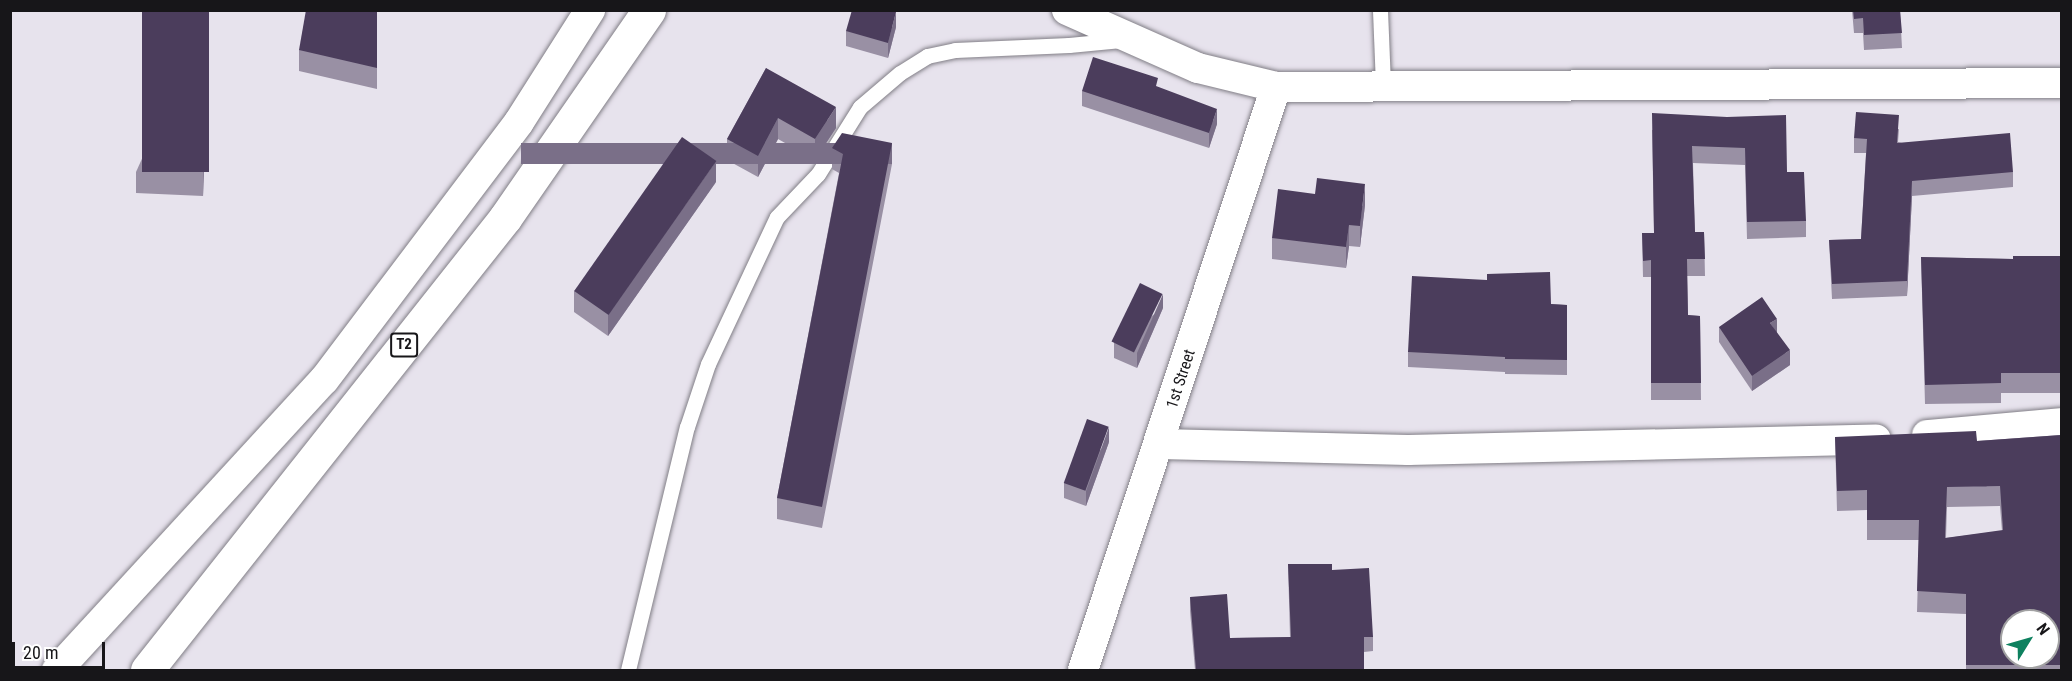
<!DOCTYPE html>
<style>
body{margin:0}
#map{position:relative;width:2072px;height:681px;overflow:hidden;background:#e7e3ed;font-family:"Roboto Condensed",sans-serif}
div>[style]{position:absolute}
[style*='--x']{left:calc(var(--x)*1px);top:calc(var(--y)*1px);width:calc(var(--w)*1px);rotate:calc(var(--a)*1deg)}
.roads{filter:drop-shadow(0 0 2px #817e86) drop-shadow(0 0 2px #817e86)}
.lane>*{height:15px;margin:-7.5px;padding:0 7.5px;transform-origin:7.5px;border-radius:7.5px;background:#fff}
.street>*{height:30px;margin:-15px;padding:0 15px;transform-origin:15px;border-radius:15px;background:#fff}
.highway>*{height:33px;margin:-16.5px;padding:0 16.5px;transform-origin:16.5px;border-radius:16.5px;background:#fff}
.wall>*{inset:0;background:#9990a4}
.shaded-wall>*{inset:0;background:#7a6f88;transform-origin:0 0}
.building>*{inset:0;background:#4b3d5c;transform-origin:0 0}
span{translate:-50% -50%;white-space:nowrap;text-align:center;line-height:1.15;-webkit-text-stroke:6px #fff;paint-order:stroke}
.shield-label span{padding:2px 4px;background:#fff;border:2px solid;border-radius:4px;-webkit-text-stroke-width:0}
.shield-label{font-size:15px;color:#171619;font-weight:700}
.street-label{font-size:16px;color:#171619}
.frame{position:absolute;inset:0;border:12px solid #171619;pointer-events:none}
.north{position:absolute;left:2000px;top:609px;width:60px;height:60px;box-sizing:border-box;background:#fff;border:2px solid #a2a2a3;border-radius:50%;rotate:53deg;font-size:16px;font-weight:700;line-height:24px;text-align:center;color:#171619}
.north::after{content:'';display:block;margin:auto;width:21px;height:27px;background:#0e815f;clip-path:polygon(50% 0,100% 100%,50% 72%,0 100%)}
.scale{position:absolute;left:12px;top:642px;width:93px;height:27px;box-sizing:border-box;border:3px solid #171619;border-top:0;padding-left:8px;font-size:18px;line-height:21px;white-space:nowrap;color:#171619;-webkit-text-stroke:4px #fff;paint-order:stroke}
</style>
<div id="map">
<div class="roads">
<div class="lane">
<i style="--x:1380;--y:10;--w:76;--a:87.7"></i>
<i style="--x:628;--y:670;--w:250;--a:-76.4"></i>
<i style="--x:687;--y:427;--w:66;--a:-71.6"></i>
<i style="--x:708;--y:364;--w:162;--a:-64.9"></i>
<i style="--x:777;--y:217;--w:59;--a:-46.4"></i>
<i style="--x:818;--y:174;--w:79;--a:-57.9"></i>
<i style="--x:860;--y:107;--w:52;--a:-40.4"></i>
<i style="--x:900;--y:73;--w:32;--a:-32"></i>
<i style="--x:927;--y:56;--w:29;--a:-12"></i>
<i style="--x:955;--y:50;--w:114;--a:-2.5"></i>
<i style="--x:1069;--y:45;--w:52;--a:-5.5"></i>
</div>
<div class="street">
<i style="--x:1067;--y:10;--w:143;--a:23.9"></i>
<i style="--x:1198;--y:68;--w:80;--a:13.7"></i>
<i style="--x:1276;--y:87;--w:786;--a:-0.29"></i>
<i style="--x:1927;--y:435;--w:136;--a:-5.1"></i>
<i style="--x:1160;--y:444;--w:248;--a:1.4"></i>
<i style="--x:1408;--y:450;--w:468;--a:-1.3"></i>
<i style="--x:57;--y:670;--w:394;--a:-47.4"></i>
<i style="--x:324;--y:380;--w:323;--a:-52.9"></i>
<i style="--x:519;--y:122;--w:133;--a:-57.6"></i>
<i style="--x:1083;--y:670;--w:614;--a:-71.68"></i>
</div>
<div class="highway">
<i style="--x:147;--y:670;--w:577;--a:-51.62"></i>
<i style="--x:505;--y:218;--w:253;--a:-55.3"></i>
</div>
</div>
<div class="wall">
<i style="clip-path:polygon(209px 10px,203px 196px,136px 193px,136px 172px)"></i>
<i style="clip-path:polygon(377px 10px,377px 89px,299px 71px,299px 50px)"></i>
<i style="clip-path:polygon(1852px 10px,1900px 10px,1902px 48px,1864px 50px,1863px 33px,1854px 33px)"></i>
<i style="clip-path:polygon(896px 27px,888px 58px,846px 46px,846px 31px)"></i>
<i style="clip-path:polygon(766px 68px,836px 128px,815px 160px,778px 139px,758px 177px,727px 160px,727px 139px)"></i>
<i style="clip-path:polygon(1158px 87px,1217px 124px,1209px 148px,1082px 106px,1082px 91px)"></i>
<i style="clip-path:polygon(1727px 117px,1787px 172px,1806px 221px,1806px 237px,1747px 239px,1745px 165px,1693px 163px,1695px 232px,1704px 232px,1705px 276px,1687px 276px,1688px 315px,1700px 316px,1701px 400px,1651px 400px,1651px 277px,1643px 277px,1642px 233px,1654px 233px,1652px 130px)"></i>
<i style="clip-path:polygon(1899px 129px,1898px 142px,2013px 172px,2013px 187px,1912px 196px,1907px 296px,1832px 299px,1829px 240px,1861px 239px,1866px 153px,1854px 153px,1854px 138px)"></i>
<i style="clip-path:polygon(832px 148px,892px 164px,822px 528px,777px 519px,777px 498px,839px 173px,832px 169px)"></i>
<i style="clip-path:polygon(716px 182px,608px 336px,574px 312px,574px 291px)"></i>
<i style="clip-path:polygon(1365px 205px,1360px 247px,1349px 246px,1346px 268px,1272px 259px,1272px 238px)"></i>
<i style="clip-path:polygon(2061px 256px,2061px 393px,2001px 393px,2001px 403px,1925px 404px,1921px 257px,2013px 259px)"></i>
<i style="clip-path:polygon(1487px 280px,1551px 304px,1567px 305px,1567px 375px,1505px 374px,1505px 372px,1408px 367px,1408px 352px)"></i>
<i style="clip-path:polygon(1163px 308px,1137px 368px,1114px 358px,1114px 343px)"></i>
<i style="clip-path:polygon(1719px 327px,1777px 333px,1790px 365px,1752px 391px,1719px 342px)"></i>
<i style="clip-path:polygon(evenodd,2061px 435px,2061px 670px,1966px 670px,1966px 614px,1917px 612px,1919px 540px,1867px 540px,1867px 510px,1837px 511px,1835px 437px,1977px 441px,2061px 435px,2000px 506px,2002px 531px,1946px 538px,1947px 507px,2000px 506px)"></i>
<i style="clip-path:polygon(1109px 442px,1086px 506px,1064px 498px,1064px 483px)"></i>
<i style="clip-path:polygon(1288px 564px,1332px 570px,1373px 637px,1373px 651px,1364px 652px,1364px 670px,1195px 670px,1190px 611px,1190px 597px,1230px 638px,1290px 637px)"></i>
</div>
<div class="shaded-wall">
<i style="clip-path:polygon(209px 10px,209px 18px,203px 196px,203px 175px)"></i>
<i style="clip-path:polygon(896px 12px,896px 27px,888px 58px,888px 43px)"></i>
<i style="clip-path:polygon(836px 107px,836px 128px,815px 160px,815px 139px)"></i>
<i style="clip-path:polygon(1217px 109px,1217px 124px,1209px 148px,1209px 133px)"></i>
<i style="clip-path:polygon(778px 118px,778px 139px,758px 177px,758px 156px)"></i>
<i style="left:892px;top:143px;width:21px;height:371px;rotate:90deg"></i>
<i style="clip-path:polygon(716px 161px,716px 182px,608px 336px,608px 315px)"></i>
<i style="clip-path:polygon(1912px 181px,1912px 196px,1907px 296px,1907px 281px)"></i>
<i style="clip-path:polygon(1365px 184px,1365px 205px,1360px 247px,1360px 226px)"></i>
<i style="clip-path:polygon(1349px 225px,1349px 246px,1346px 268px,1346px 247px)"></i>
<i style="clip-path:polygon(1163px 294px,1163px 308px,1137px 368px,1137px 353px)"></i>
<i style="clip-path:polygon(1777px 319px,1777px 334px,1770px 323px)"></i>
<i style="clip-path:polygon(1790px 350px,1790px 365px,1752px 391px,1752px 376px)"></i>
<i style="clip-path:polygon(1109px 427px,1109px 442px,1086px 506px,1086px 491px)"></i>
</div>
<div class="building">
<i style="left:142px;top:10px;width:67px;height:162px"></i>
<i style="clip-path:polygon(306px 10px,377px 10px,377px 68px,299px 50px)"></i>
<i style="clip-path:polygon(852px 10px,891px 10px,896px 12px,888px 43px,846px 31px)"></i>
<i style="clip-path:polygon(1853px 10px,1900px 10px,1902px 33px,1864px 35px,1863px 18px,1854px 19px)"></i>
<i style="clip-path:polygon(1093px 57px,1158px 78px,1156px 86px,1217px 109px,1209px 133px,1082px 91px)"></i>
<i style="clip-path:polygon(766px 68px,836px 107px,815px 139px,778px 118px,758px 156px,727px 139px)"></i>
<i style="clip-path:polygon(1856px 112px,1899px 115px,1897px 143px,2010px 133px,2013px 172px,1912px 181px,1907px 281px,1832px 284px,1829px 240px,1861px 239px,1867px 139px,1854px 138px)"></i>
<i style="clip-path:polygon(1652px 113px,1727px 117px,1786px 115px,1787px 172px,1804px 172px,1806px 221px,1747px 222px,1745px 148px,1692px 146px,1695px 232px,1704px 232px,1705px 259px,1687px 259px,1688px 315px,1700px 316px,1701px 383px,1651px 383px,1651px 260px,1643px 261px,1642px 233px,1654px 233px)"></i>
<i style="clip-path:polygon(842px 133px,892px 143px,822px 507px,777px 498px,843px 154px,832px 148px)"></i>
<i style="left:682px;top:137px;width:42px;height:188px;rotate:35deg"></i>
<i style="clip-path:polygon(1317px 178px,1365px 184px,1360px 226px,1349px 225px,1346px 247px,1272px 238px,1278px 189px,1315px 194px)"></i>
<i style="clip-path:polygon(2013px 256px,2061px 256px,2061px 373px,2001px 373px,2001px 383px,1925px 385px,1921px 257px,2013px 259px)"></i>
<i style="clip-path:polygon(1550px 272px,1551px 304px,1567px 305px,1567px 360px,1505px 359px,1505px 357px,1408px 352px,1412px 276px,1487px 280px,1487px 274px)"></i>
<i style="left:1140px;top:283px;width:25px;height:65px;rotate:26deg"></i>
<i style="clip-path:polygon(1762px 297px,1777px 319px,1770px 323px,1790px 350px,1752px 376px,1719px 327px)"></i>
<i style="left:1087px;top:419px;width:23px;height:68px;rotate:20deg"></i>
<i style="clip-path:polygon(evenodd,1976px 431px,1977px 441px,2061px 435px,2061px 665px,1966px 665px,1966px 594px,1917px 591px,1919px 520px,1867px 520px,1867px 490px,1837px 491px,1835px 437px,1976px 431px,2000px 486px,2003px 530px,1945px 538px,1947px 487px,2000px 486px,1976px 431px,2012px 621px,2048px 621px,2048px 657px,2012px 657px,2012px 621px)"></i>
<i style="clip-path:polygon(1288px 564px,1332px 564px,1332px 570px,1369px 568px,1373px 637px,1364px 637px,1364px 670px,1196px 670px,1190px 597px,1227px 594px,1230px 638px,1291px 637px)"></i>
</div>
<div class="shield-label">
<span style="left:404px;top:345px">T2</span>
</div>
<div class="street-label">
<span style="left:1181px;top:379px;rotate:-72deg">1st Street</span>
</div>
<div class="frame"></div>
<div class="north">N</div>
<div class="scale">20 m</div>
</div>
